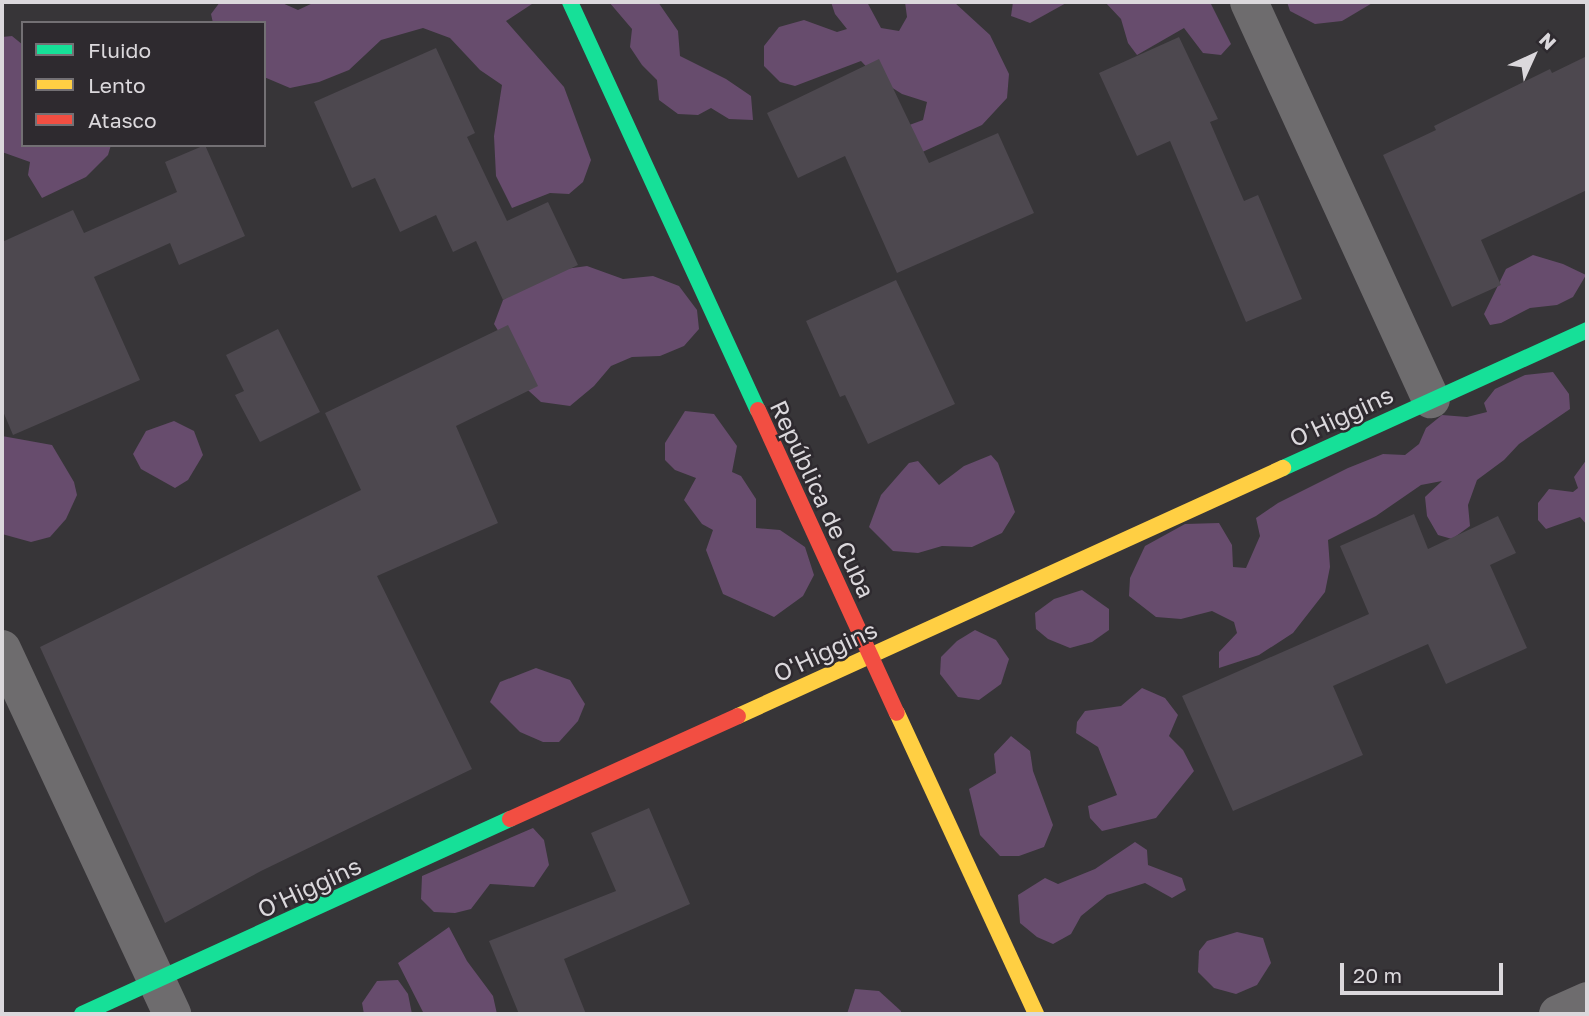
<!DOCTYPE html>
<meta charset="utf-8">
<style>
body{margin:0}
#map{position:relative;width:1589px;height:1016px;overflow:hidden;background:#373538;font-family:"Golos Text",sans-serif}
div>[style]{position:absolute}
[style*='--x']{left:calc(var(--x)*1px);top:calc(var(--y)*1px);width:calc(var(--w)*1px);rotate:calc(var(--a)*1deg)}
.forest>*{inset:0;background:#674c6d}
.building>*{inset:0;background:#4d484f}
.street>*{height:38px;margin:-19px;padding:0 19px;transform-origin:19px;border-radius:19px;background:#6e6c6e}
.fast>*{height:16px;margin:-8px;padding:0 8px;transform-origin:8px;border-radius:8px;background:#16e098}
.slow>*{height:16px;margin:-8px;padding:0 8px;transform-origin:8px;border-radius:8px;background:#ffcf43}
.jam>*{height:16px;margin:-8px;padding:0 8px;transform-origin:8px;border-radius:8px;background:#f24e42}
span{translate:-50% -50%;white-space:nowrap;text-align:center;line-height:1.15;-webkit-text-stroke:5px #2e2a2f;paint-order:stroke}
.street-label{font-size:24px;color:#dbd8dc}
.frame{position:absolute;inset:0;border:4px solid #dbd8dc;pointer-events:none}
.legend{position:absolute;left:21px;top:21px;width:245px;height:126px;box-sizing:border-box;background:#2e2a2f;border:2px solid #737074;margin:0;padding:9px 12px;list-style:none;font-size:21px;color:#dbd8dc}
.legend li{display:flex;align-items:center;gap:14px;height:35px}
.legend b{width:35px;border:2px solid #737074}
.north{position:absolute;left:1498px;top:21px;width:70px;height:70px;-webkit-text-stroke:5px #2e2a2f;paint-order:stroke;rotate:45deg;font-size:19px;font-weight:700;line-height:28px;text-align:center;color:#dbd8dc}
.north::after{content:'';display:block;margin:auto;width:24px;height:32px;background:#dbd8dc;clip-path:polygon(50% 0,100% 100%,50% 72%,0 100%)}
.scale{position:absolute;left:1340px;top:963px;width:163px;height:32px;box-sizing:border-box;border:4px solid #dbd8dc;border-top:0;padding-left:9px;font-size:21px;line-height:24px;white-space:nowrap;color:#dbd8dc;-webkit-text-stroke:5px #2e2a2f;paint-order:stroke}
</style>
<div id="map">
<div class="forest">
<i style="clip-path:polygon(220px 2px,280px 2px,298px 10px,315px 2px,535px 2px,506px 21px,564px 87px,591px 160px,583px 182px,569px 194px,550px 193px,512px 208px,496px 176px,494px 136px,502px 85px,480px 70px,450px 38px,423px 28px,381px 40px,349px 70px,319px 82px,290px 88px,264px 77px,264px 23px,213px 23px,211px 14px)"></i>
<i style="clip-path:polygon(609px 2px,658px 2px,678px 31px,680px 56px,726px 79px,751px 96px,753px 120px,729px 119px,711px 108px,698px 115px,678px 114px,659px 100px,657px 80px,642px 65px,630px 47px,632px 29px)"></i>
<i style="clip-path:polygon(831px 2px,867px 2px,881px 28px,899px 31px,907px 17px,905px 2px,954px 2px,990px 35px,1009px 74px,1007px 98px,982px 125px,898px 163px,871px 139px,923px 120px,927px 102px,902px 94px,877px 78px,861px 61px,795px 86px,780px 82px,764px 66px,764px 46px,779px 27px,804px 20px,837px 32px,847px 29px,835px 14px)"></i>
<i style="clip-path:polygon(1013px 2px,1068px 2px,1030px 23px,1011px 16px)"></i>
<i style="clip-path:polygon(1105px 2px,1210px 2px,1231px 44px,1221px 55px,1203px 53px,1184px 28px,1137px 55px,1128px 43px,1121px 19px)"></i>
<i style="clip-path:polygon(1287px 2px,1374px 2px,1342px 21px,1315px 24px,1290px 11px)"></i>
<i style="clip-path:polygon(12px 36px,23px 45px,23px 145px,111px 145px,108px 155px,86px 177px,42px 198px,28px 175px,30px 162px,2px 152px,2px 37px)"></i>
<i style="clip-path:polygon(1533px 255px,1563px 264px,1586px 275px,1573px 297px,1557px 305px,1530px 308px,1501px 323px,1490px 325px,1484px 314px,1506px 269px)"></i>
<i style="clip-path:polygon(587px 266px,623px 279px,653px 276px,679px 286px,697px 310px,699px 329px,684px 346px,660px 356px,632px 357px,611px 366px,594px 386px,570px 406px,541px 402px,518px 381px,511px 352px,494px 324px,503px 300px,544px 272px)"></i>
<i style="clip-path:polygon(1553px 372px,1569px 394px,1570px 409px,1519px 444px,1504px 460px,1477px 480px,1468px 505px,1470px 526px,1452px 539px,1438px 535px,1427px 516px,1425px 497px,1442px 481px,1421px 485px,1376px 516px,1328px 540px,1330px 567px,1325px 592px,1293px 633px,1259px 655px,1219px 668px,1219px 652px,1237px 633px,1234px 622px,1212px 611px,1181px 619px,1156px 617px,1129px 596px,1130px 578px,1145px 546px,1185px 524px,1219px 523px,1232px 545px,1233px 567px,1246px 568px,1260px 536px,1256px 518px,1278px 503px,1348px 468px,1383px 454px,1405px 455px,1419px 444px,1426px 428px,1442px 415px,1467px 417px,1487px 412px,1484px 403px,1495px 389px,1525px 375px)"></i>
<i style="clip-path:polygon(685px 411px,714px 414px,737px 446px,732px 472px,741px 476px,756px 499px,756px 528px,780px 530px,805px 547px,814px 575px,803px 596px,774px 617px,723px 594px,706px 550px,713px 530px,702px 524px,684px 500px,696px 478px,675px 470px,665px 460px,665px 443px)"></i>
<i style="clip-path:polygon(174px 421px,194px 431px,203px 455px,188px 480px,175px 488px,141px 469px,133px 454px,146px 431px)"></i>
<i style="clip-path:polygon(2px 436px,52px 445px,74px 482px,77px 495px,66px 519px,50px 537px,31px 542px,2px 534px)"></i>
<i style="clip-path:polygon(991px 455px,998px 463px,1015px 512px,1002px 533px,972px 547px,942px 546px,918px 553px,893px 551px,869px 527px,881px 495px,909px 463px,918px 461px,939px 485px,964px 466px)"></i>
<i style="clip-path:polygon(1587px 459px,1587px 525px,1580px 517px,1546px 529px,1538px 520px,1538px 503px,1549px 489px,1573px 492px,1578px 488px,1574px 477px)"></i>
<i style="clip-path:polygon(1082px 590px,1109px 609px,1109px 630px,1092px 642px,1070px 648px,1048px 639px,1036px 629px,1035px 613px,1054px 599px)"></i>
<i style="clip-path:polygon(975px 630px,996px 640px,1009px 659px,1001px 684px,979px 700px,958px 697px,940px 674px,941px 657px,957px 641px)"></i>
<i style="clip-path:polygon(536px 668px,570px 680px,585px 704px,578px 721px,559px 742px,543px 742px,520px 732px,490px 702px,500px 682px)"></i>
<i style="clip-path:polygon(1142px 688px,1165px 698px,1178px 715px,1169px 736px,1183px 750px,1194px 771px,1156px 818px,1102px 831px,1090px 818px,1088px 806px,1117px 795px,1098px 747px,1076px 733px,1077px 722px,1085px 711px,1121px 706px)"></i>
<i style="clip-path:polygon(1011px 736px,1030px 751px,1033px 771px,1053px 825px,1044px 847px,1019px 856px,1000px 856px,980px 835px,969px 789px,996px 773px,994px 754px)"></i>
<i style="clip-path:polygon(533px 828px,544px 840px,549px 865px,534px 887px,490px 884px,471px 909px,455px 913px,434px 912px,421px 899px,422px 876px)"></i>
<i style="clip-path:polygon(1135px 842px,1147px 850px,1148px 865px,1182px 878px,1186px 890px,1172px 898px,1145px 883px,1107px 895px,1081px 916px,1071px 934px,1053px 944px,1037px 937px,1020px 923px,1018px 895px,1045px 878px,1058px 884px,1095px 869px)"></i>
<i style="clip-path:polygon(449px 927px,467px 961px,493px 996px,497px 1014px,424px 1014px,398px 963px)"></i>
<i style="clip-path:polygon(1237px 932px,1263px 938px,1271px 963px,1257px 985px,1236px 994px,1214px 988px,1198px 972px,1199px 951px,1207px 941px)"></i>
<i style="clip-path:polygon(398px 980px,408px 994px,412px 1014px,364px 1014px,362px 1003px,377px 981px)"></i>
<i style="clip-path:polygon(855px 989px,879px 991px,901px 1011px,901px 1014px,847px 1014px)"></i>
</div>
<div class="building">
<i style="clip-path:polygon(1179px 37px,1218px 119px,1210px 122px,1244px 201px,1258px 195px,1302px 299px,1246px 322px,1170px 141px,1137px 156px,1099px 73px)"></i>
<i style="clip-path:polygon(436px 48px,475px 133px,467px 137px,507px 221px,548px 202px,578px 265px,503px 300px,476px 241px,453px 252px,436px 215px,400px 232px,375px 178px,352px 188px,314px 102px)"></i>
<i style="clip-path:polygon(1587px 56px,1587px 190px,1481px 240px,1501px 285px,1452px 307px,1383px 155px,1436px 130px,1434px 126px,1550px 69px,1552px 73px)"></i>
<i style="clip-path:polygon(879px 59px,929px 163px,998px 133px,1034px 213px,897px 273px,845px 156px,798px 178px,767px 113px)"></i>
<i style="clip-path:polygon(205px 145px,245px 236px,179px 265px,170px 243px,94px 277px,140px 380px,13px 435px,2px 409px,2px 242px,73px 210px,84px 233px,177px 192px,165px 162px)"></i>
<i style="clip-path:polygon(896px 280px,955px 404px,868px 444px,845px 395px,840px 397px,806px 321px)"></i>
<i style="clip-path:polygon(508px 325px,538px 386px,456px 426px,498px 523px,377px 576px,472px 769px,261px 871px,165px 923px,40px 647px,361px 490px,325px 413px)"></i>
<i style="clip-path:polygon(278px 329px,320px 412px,260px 442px,235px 395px,244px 391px,226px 355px)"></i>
<i style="clip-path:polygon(1414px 514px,1428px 549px,1498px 516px,1516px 553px,1490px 565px,1527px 648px,1446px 684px,1428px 644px,1333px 686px,1363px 755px,1233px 811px,1182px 696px,1369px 614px,1340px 546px)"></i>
<i style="clip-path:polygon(649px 808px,690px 904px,564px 959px,586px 1014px,519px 1014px,489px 941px,616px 891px,591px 833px)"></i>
</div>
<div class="street">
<i style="--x:1249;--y:2;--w:437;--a:65.4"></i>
<i style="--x:2;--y:649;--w:403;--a:65"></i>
<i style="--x:1558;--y:1014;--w:32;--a:-24"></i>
</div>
<div class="fast">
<i style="--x:570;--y:2;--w:449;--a:65.3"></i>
<i style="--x:1283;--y:468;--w:334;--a:-24.4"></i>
<i style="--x:82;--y:1014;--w:470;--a:-24.5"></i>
</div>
<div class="slow">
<i style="--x:897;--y:713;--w:332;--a:65.2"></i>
<i style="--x:738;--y:716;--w:599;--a:-24.47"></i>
</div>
<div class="jam">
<i style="--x:758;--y:410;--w:333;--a:65.4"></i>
<i style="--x:510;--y:819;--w:250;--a:-24.3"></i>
</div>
<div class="street-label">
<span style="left:1341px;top:416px;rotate:-25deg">O'Higgins</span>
<span style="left:823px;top:499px;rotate:65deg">República de Cuba</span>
<span style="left:825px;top:651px;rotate:-25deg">O'Higgins</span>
<span style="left:309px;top:887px;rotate:-25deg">O'Higgins</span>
</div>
<div class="frame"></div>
<ul class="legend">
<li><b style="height:9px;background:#16e098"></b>Fluido</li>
<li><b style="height:9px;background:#ffcf43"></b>Lento</li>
<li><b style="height:9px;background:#f24e42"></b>Atasco</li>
</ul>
<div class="north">N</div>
<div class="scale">20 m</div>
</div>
